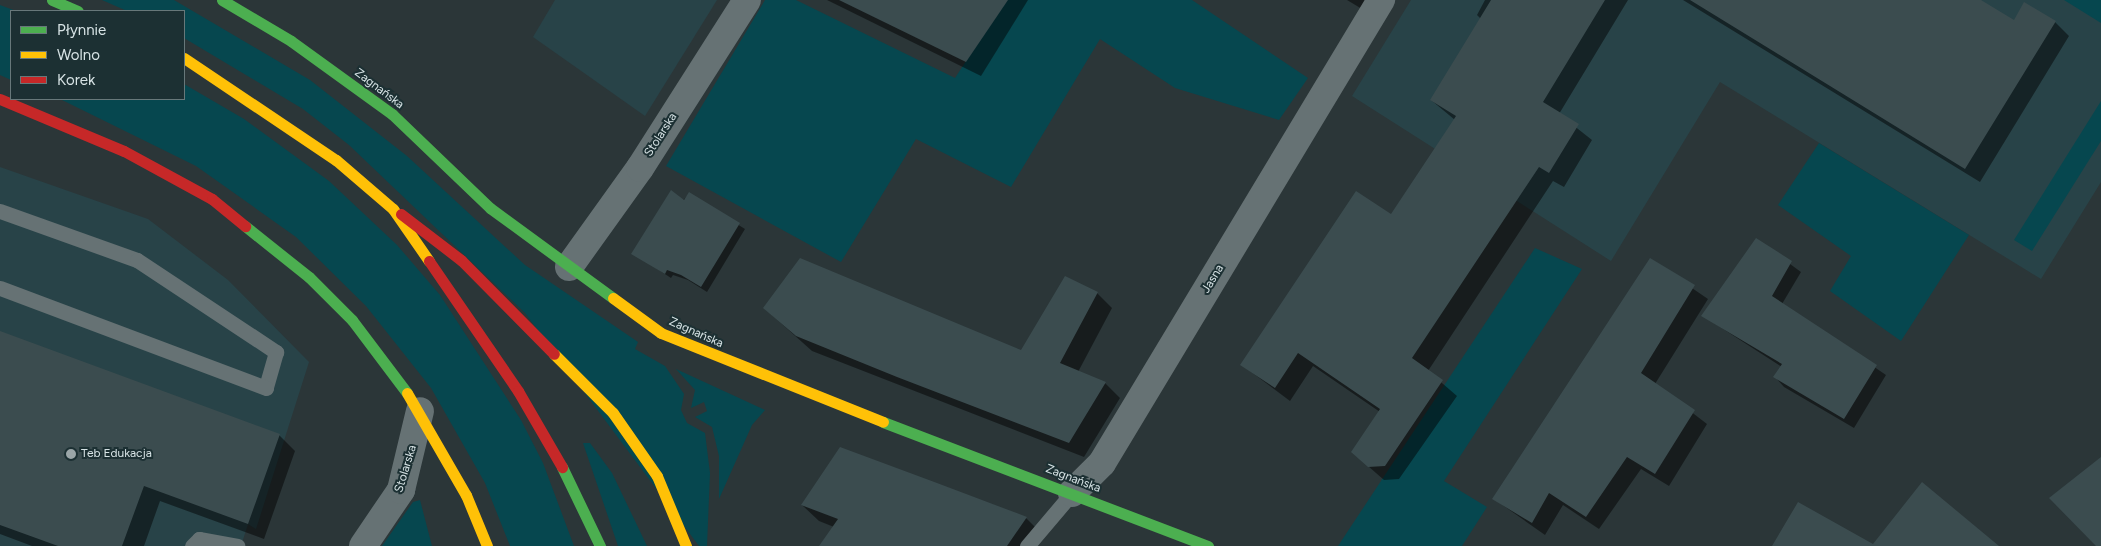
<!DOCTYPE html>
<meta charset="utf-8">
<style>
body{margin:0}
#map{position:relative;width:2101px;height:546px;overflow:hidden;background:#2b3638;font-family:Figtree,sans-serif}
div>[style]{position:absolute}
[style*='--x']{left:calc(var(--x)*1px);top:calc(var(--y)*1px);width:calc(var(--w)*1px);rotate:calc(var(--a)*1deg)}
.built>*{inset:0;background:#284348}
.green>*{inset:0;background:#06474f}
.shadow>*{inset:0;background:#0007}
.building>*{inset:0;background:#3b4c4f}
.lane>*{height:15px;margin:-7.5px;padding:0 7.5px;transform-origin:7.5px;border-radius:7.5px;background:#667274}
.street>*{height:28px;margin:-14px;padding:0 14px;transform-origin:14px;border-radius:14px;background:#667274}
.fast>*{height:11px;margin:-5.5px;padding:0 5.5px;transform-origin:5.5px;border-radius:5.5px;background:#4caf50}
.slow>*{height:11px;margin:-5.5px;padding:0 5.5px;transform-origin:5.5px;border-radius:5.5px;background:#ffc107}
.jam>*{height:11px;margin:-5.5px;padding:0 5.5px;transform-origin:5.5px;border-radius:5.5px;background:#c62828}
.dots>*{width:14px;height:14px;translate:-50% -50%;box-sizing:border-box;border:2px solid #1c3033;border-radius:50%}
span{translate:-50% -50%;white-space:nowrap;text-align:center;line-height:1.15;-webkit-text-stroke:4px #1c3033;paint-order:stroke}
.street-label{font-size:12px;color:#d7e3e5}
.poi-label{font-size:12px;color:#d7e3e5}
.left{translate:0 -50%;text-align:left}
.legend{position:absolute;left:10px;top:10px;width:175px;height:90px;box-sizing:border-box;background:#1c3033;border:1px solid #67787a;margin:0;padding:6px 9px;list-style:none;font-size:15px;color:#d7e3e5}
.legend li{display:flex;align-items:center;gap:10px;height:25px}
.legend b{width:25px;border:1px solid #67787a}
</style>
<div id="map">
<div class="built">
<i style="clip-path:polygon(555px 0,717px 0,645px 116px,533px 37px)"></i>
<i style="clip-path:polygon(1411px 0,2101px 0,2101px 182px,2041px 279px,1720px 82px,1611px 261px,1352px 96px)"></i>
<i style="clip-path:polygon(0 167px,148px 219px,228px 280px,309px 362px,256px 529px,248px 524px,241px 546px,0 546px)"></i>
</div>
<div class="green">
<i style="clip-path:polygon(102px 0,174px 0,310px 80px,407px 156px,525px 265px,638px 342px,635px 349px,665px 366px,684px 394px,681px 410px,687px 423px,705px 433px,710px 473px,707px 546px,699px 546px,525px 313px,349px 145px,303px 109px,184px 38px,184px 11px,127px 11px)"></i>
<i style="clip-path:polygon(765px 0,796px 0,955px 78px,1006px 0,1192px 0,1308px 78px,1279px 120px,1175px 88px,1100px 39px,1011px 187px,916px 139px,841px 262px,666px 166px)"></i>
<i style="clip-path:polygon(2064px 0,2101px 0,2101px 23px)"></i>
<i style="clip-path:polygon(0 5px,16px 11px,11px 11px,11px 80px,0 75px)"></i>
<i style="clip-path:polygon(184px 84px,244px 119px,329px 181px,397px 245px,440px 295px,521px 420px,543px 463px,574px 546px,510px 546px,485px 483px,431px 388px,366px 306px,296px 237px,196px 166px,60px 99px,184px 99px)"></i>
<i style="clip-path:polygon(2101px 101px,2101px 141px,2032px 251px,2014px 240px)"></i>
<i style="clip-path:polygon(1819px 143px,1969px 235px,1901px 341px,1830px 291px,1851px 256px,1778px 205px)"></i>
<i style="clip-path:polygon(1535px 248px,1582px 269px,1444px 481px,1487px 507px,1462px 546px,1338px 546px)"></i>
<i style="clip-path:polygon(676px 369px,765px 410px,752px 425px,719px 499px,719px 456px,712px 427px,695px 417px,707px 411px,704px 402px,691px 408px,695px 390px)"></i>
<i style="clip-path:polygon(583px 443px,590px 443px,612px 473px,647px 546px,618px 546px)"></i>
<i style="clip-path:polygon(420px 500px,432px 546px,382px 546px,413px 502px)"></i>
</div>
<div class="shadow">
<i style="clip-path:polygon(827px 0,1028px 0,981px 76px)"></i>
<i style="clip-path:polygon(1347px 0,1374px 0,1367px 12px)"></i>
<i style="clip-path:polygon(1485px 0,1628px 0,1559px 114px,1592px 140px,1564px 187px,1553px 181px,1428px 371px,1457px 396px,1399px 479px,1384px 480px,1352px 452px,1380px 412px,1313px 366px,1290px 401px,1242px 365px,1391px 216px,1455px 120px,1431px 100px,1481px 19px,1477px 15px)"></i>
<i style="clip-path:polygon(1683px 0,1978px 0,2014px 22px,2055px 22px,2069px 36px,1980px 182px)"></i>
<i style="clip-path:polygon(689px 194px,745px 229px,707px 292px,688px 280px,673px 275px,671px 278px,633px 253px)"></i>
<i style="clip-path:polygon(1757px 240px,1801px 272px,1782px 304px,1886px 375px,1854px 428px,1784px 387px,1775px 377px,1782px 367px,1703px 316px)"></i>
<i style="clip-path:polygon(1651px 260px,1708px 299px,1655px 384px,1707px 424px,1669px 486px,1641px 469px,1599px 529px,1563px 505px,1545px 535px,1494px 499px)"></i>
<i style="clip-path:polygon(1097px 293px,1112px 308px,1078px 372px,1105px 383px,1120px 398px,1084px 457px,812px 351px,764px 308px,1022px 351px)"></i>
<i style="clip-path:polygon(0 332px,279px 435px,295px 451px,264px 539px,160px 501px,144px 546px,32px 546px,0 534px)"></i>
<i style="clip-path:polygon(802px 505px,1026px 518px,1043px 535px,1035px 546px,821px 546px,834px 527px,819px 521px)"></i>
</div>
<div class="building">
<i style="clip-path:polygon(839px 0,1008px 0,966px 62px)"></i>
<i style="clip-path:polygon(1491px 0,1605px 0,1543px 102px,1579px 124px,1549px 173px,1539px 167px,1412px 358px,1443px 380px,1385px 466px,1368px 467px,1351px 452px,1380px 409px,1298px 353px,1275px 388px,1240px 365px,1356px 191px,1391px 214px,1456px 116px,1430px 100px)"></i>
<i style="clip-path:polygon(1690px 0,1981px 0,2014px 20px,2024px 2px,2056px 21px,1965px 169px)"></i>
<i style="clip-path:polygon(671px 190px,684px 200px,689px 192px,740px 223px,701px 287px,681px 275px,667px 270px,665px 274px,631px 254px)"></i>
<i style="clip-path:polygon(1756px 238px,1792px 261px,1772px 296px,1877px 365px,1844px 419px,1773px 377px,1782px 364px,1701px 316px)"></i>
<i style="clip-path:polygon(800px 258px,1021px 350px,1065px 276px,1098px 292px,1060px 363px,1106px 382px,1069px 443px,897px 377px,796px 336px,763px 308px)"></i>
<i style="clip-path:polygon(1650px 258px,1695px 285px,1641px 373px,1695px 410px,1655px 474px,1627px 457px,1586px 517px,1549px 493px,1532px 523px,1492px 499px)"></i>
<i style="clip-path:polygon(0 331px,280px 434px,248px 524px,144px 486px,122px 546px,58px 546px,0 525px)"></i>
<i style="clip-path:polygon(840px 447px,937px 483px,1027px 517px,1007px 546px,819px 546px,838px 519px,801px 505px)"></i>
<i style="clip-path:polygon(2101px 457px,2101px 546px,2096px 546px,2049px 498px)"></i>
<i style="clip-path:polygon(1922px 482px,1999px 546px,1772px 546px,1798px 502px,1873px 544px)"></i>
</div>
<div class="lane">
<i style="--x:0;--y:211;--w:145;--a:19.7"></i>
<i style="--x:137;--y:260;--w:167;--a:33.5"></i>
<i style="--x:276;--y:352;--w:37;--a:106"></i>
<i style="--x:266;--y:388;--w:284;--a:-159.4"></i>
<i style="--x:192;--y:546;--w:10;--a:-45"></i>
<i style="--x:199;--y:539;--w:39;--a:10"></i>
<i style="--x:1027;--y:546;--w:70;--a:-49.7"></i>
</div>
<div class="street">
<i style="--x:569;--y:267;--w:122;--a:-54.4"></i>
<i style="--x:640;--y:168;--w:199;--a:-57.5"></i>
<i style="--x:1072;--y:493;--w:42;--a:-45"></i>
<i style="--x:1102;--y:463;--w:541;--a:-58.93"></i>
<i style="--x:363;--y:546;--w:68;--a:-55.8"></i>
<i style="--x:401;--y:490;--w:81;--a:-76.5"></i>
</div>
<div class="fast">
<i style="--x:52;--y:0;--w:28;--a:23"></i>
<i style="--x:222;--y:0;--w:80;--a:30.7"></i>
<i style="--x:291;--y:41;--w:125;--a:35.9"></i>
<i style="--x:392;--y:114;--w:136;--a:43.8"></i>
<i style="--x:490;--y:208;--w:152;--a:36.2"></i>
<i style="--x:245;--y:226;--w:82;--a:38.6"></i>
<i style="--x:309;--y:277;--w:61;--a:45"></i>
<i style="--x:352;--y:320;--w:91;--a:53"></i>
<i style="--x:883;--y:422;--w:348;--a:20.9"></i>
<i style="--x:562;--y:467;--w:88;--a:64.3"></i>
</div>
<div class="slow">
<i style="--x:184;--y:58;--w:183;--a:33.9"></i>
<i style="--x:336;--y:160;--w:75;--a:40.7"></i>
<i style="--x:393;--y:209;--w:63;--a:55.3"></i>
<i style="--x:613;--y:298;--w:59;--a:36.1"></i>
<i style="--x:661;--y:333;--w:239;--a:21.8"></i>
<i style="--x:554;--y:354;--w:83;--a:45"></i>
<i style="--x:613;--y:413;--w:77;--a:55.1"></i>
<i style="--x:657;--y:476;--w:76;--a:67.5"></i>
<i style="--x:407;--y:393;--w:118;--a:60"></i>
<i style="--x:466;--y:495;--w:55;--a:67.6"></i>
</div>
<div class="jam">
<i style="--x:0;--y:99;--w:134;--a:22.8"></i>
<i style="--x:124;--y:151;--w:100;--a:28.6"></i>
<i style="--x:212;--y:199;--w:43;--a:39.3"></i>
<i style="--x:401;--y:214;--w:76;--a:37.5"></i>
<i style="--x:461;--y:260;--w:132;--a:45.3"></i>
<i style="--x:429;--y:261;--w:158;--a:55.6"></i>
<i style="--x:518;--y:391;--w:88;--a:59.9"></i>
</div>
<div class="dots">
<i style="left:71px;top:454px;background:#9ba6a8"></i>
</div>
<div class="street-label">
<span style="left:379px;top:89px;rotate:37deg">Zagnańska</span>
<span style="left:661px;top:135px;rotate:-57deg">Stolarska</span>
<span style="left:1213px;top:279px;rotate:-59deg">Jasna</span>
<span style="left:696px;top:333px;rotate:24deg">Zagnańska</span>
<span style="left:406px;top:469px;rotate:-73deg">Stolarska</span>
<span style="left:1073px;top:479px;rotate:21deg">Zagnańska</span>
</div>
<div class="poi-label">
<span class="left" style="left:81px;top:454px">Teb Edukacja</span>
</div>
<ul class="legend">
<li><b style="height:6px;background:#4caf50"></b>Płynnie</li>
<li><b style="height:6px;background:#ffc107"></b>Wolno</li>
<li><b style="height:6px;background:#c62828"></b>Korek</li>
</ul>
</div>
